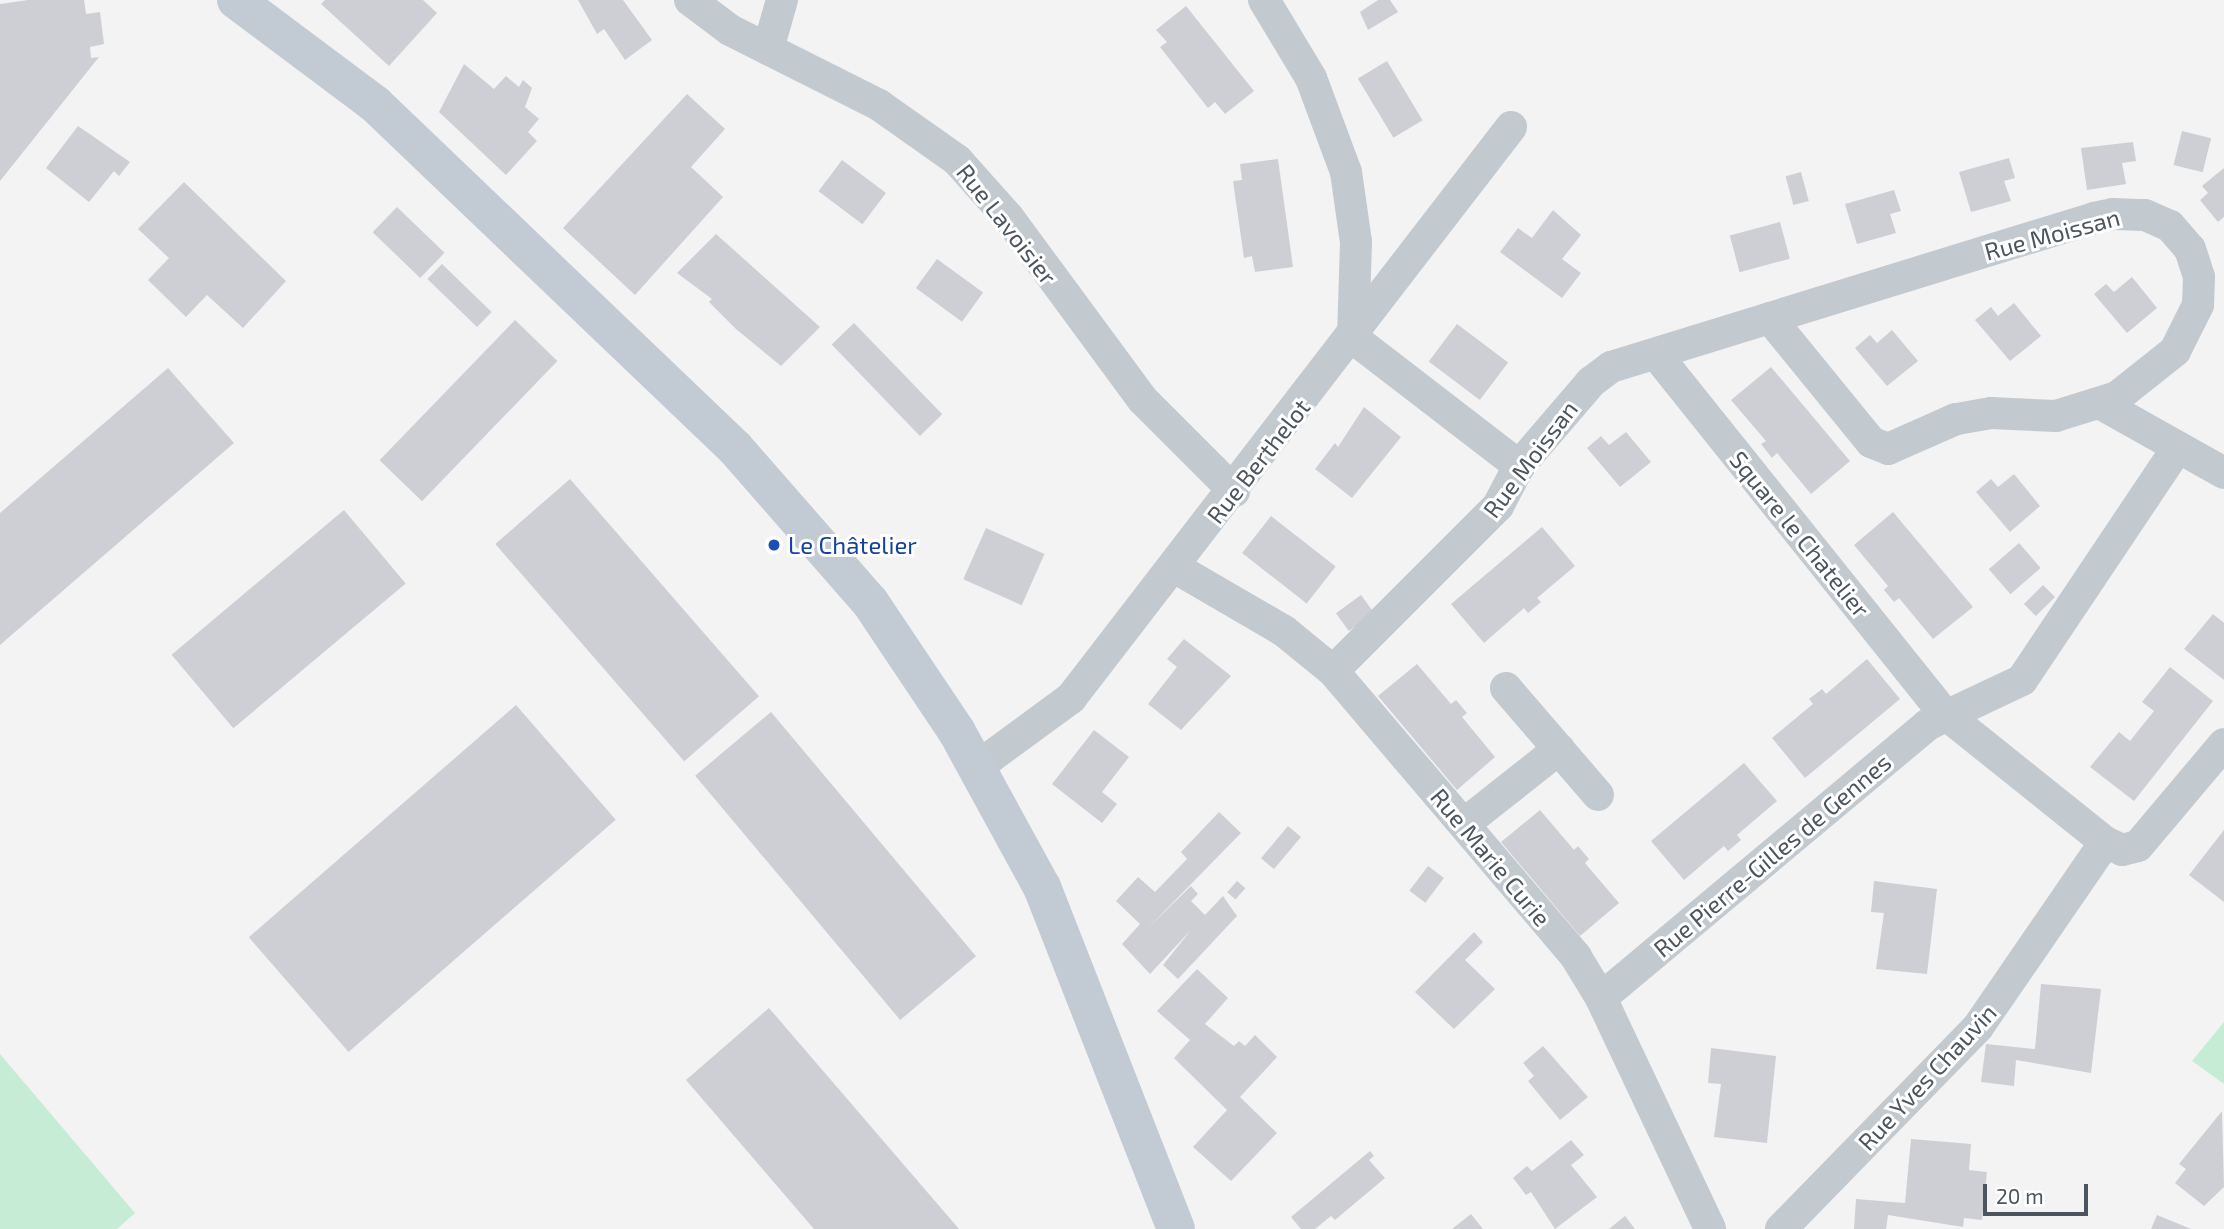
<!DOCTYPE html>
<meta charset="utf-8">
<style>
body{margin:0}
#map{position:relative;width:2224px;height:1229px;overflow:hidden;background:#f4f3f3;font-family:"Exo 2",sans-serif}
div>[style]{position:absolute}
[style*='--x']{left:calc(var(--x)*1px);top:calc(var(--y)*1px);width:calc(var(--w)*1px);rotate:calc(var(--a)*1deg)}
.green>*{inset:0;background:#c6ecd6}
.building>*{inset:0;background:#cdcfd4;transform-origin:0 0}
.minor>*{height:32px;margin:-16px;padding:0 16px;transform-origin:16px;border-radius:16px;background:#c2c9cf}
.secondary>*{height:38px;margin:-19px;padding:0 19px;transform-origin:19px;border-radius:19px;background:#c2cad4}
.dots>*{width:19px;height:19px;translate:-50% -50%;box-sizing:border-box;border:4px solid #fff;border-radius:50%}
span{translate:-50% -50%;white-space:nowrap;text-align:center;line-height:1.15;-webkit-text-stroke:6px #fff;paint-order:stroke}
.street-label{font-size:24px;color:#4c555e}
.transit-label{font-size:24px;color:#164399}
.left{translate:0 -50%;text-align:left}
.scale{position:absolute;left:1983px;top:1184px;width:105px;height:32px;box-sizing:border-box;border:4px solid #4c555e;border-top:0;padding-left:9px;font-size:21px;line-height:24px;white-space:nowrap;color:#4c555e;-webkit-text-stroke:5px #fff;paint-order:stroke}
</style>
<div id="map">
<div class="green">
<i style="clip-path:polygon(2224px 1022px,2224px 1084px,2192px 1061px)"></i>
<i style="clip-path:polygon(0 1054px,135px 1213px,117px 1229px,0 1229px)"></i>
</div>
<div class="building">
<i style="clip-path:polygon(28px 0,84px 0,86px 14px,100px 12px,104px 44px,90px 47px,91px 58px,99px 57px,0 181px,0 4px)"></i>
<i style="clip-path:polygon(325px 0,423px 0,437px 13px,389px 66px,321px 4px)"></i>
<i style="clip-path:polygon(578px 0,623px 0,652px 40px,625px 60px,604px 29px,597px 34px)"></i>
<i style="clip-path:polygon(1378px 0,1390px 0,1398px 12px,1368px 30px,1360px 12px)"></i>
<i style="clip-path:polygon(1186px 6px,1254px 91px,1225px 114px,1215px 102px,1208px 108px,1160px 47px,1167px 42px,1156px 30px)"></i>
<i style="left:1387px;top:61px;width:69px;height:34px;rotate:59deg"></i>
<i style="clip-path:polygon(464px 64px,494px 89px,506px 76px,519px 87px,523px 80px,532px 88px,525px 107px,539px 119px,528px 132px,537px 141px,506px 175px,439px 112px)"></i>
<i style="clip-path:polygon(687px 94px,725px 129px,691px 167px,723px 197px,635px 295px,563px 228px)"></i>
<i style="clip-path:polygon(78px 126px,130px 162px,119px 176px,114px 171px,89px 202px,46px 168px)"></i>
<i style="left:2182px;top:131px;width:30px;height:35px;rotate:14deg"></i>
<i style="clip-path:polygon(2133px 142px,2136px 161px,2122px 163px,2126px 184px,2087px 190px,2081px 148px)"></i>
<i style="clip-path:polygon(2009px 158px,2015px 178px,2004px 181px,2011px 201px,1971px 212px,1959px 172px)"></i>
<i style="clip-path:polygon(1278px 159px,1293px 267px,1255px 272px,1252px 256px,1244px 258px,1233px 181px,1242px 180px,1240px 164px)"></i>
<i style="left:842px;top:160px;width:55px;height:39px;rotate:37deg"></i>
<i style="clip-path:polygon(2224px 168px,2224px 217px,2218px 222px,2200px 200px,2208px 193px,2202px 186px)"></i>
<i style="left:1801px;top:172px;width:30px;height:16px;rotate:75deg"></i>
<i style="clip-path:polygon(184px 182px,286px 281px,243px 328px,207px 295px,186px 317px,148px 280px,169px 258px,138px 229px)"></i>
<i style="clip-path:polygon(1894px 190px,1901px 211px,1890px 214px,1896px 233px,1857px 244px,1845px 204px)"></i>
<i style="left:397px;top:207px;width:66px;height:35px;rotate:44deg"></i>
<i style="clip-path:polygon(1553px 210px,1581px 235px,1562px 259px,1581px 273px,1562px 298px,1500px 252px,1518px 228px,1532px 238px)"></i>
<i style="left:1780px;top:222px;width:38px;height:52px;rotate:75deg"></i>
<i style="clip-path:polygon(716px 234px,820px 327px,781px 366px,736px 329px,709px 302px,712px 299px,677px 273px)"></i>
<i style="left:937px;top:259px;width:57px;height:36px;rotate:36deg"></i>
<i style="left:442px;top:264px;width:69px;height:21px;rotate:44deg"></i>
<i style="clip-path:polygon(2132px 277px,2157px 308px,2127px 333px,2094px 294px,2106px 284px,2114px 292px)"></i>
<i style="clip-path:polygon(2014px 303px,2041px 336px,2010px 361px,1975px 320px,1991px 307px,1998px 316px)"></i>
<i style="left:515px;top:320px;width:59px;height:195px;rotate:44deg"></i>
<i style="left:854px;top:323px;width:127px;height:31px;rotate:46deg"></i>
<i style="left:1457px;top:324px;width:64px;height:47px;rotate:37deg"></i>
<i style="clip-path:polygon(1892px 330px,1918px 361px,1887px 386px,1855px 348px,1870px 335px,1877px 343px)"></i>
<i style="clip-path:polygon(1771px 367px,1850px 461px,1811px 494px,1777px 453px,1772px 458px,1761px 444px,1766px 441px,1731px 400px)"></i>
<i style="clip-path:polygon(168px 368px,234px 443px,0 645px,0 513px)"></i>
<i style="clip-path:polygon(1364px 407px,1401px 437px,1352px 498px,1315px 469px,1335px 443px,1338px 447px)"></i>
<i style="clip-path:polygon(1626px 432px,1651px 462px,1620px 487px,1587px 448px,1601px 436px,1609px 445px)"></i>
<i style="clip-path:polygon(2014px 474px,2040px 506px,2010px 532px,1976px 492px,1991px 479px,1998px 487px)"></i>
<i style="left:570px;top:479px;width:288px;height:99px;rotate:49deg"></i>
<i style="left:344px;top:510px;width:96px;height:225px;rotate:50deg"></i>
<i style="clip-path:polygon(1893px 512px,1973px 607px,1933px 639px,1899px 598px,1894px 602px,1884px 590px,1888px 586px,1854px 545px)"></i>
<i style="left:1271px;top:516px;width:82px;height:47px;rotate:38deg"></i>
<i style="clip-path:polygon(1542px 527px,1575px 566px,1537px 598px,1541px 602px,1528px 613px,1524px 608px,1484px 643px,1451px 604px)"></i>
<i style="left:986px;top:528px;width:64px;height:56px;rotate:24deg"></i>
<i style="left:2019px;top:543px;width:33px;height:40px;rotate:49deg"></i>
<i style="left:2043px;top:585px;width:17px;height:27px;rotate:45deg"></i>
<i style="left:1361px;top:595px;width:22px;height:31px;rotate:54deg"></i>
<i style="clip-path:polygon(2213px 614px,2224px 623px,2224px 680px,2184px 649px)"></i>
<i style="clip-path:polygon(1184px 639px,1231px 676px,1181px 730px,1148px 704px,1177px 667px,1167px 659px)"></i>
<i style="clip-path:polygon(1867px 659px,1900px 699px,1805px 778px,1772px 738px,1813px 704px,1809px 699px,1822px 689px,1826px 694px)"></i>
<i style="clip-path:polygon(1417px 664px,1451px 704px,1456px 700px,1467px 713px,1462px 717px,1495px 757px,1457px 790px,1378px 696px)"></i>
<i style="clip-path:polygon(2170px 667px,2213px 701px,2134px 801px,2090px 767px,2119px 732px,2130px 741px,2154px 711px,2142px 702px)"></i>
<i style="left:516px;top:705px;width:152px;height:354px;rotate:49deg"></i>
<i style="left:771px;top:712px;width:319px;height:99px;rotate:50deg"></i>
<i style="clip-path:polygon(1094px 730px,1129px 757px,1102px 792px,1117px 804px,1102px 823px,1052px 784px)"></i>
<i style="clip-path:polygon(1744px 763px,1777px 801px,1737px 835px,1741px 840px,1728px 851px,1724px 846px,1684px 880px,1651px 841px)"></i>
<i style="clip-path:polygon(1540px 810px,1574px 850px,1578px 846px,1589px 859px,1585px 863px,1619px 903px,1580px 936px,1501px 842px)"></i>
<i style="clip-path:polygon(1219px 812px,1241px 833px,1148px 928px,1191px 886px,1198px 894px,1191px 901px,1205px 915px,1223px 896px,1237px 916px,1178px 979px,1163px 965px,1191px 930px,1150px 974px,1122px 944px,1140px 924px,1116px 901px,1138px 877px,1155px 892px,1187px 859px,1181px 852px)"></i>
<i style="left:1288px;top:826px;width:17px;height:42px;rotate:40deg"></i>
<i style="clip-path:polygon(2224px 830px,2224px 902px,2189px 875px)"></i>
<i style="left:1428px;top:866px;width:20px;height:31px;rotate:37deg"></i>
<i style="left:1237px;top:881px;width:11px;height:15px;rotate:41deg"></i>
<i style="clip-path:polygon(1874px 881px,1937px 889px,1927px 974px,1876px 969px,1884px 913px,1871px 912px)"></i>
<i style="clip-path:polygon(1474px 932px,1483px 942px,1465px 960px,1495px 989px,1454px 1029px,1415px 992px)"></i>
<i style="clip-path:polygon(1197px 969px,1228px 998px,1205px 1024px,1234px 1046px,1239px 1041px,1245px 1046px,1255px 1035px,1277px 1057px,1240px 1097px,1277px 1133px,1231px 1181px,1193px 1147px,1227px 1110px,1174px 1058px,1190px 1040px,1157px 1011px)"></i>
<i style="clip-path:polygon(2041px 984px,2101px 989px,2091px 1073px,2016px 1060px,2014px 1086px,1981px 1082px,1986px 1044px,2035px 1049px)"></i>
<i style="clip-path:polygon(769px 1008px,959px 1229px,814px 1229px,686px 1080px)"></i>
<i style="clip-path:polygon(1543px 1046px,1588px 1097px,1560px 1120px,1528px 1081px,1534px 1076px,1523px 1063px)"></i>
<i style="clip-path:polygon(1711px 1048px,1776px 1056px,1767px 1143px,1714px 1137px,1721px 1084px,1708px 1083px)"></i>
<i style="clip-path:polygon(2222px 1111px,2224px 1187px,2204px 1206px,2175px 1183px,2186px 1169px,2179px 1164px)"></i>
<i style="clip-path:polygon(1911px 1139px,1971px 1144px,1969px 1170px,1987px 1172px,1982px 1220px,1964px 1218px,1963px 1227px,1888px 1215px,1886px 1229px,1854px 1229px,1856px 1199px,1905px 1203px)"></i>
<i style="clip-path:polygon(1571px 1140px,1584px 1155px,1571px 1165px,1597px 1197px,1555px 1229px,1531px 1192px,1526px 1195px,1513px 1178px,1527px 1166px,1532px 1171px)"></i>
<i style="clip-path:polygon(1370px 1151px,1374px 1156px,1369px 1160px,1385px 1178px,1335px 1220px,1331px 1216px,1315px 1229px,1301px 1229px,1291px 1217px)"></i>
<i style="clip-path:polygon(1471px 1214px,1483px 1229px,1452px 1229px)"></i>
<i style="clip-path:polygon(2157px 1215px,2191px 1229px,2151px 1229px)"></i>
<i style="clip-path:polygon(1625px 1216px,1635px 1229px,1609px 1229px)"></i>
</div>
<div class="minor">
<i style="--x:690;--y:0;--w:50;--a:36.9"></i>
<i style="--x:730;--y:30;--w:167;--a:26.7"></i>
<i style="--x:879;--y:105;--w:95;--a:35.2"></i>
<i style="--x:957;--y:160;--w:76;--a:48.2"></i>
<i style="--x:1008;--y:217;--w:227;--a:53.6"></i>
<i style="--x:1143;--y:400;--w:129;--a:45"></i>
<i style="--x:1264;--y:0;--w:91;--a:58.9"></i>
<i style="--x:1311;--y:78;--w:100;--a:69.6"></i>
<i style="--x:1346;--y:172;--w:71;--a:81.9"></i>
<i style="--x:1356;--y:242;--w:96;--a:91.8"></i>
<i style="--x:1353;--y:338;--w:210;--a:37.6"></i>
<i style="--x:768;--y:49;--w:51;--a:-74.1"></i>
<i style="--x:1656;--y:354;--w:460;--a:51.3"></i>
<i style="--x:1944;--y:713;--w:206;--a:38.7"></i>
<i style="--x:2105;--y:842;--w:19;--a:25"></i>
<i style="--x:2122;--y:850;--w:16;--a:-14"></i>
<i style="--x:2138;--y:846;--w:133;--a:-49.9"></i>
<i style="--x:2103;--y:405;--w:139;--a:29.3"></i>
<i style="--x:1174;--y:567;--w:127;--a:30.2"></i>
<i style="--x:1284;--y:631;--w:63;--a:39.2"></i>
<i style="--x:1333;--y:671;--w:375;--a:49.6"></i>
<i style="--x:1576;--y:957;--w:48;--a:58.6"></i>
<i style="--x:1601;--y:998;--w:255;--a:64.7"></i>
<i style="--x:1333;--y:671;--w:233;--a:-45"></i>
<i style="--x:1498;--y:506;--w:45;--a:-62.3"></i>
<i style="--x:1519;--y:466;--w:111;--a:-49.4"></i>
<i style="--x:1591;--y:382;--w:25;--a:-37"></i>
<i style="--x:1611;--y:367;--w:505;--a:-17.14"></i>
<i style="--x:2094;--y:218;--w:19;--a:-12"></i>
<i style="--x:2113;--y:214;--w:32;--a:2"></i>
<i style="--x:2145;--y:215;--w:27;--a:24"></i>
<i style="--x:2170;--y:226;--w:30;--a:49"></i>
<i style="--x:2190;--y:249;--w:29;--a:72"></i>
<i style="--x:2199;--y:277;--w:28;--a:92"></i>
<i style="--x:2198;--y:305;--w:51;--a:116.6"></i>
<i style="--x:2175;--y:351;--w:74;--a:141.6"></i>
<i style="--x:2117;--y:397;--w:64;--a:162.7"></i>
<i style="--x:2056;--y:416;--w:65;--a:-177.4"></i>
<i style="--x:1991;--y:413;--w:36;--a:170"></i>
<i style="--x:1956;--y:419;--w:74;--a:156.2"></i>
<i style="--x:1888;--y:449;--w:18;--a:-158"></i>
<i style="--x:1871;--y:442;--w:160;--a:-129.2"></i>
<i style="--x:1506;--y:688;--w:141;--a:49.3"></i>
<i style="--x:977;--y:767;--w:117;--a:-36.3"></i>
<i style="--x:1071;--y:698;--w:721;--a:-52.38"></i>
<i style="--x:1464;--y:824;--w:121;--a:-38.3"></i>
<i style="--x:1601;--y:998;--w:425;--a:-39.9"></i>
<i style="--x:1927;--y:725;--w:105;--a:-25.3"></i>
<i style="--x:2022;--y:680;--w:280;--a:-56.2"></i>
<i style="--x:1781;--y:1229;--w:282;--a:-45.7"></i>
<i style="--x:1978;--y:1027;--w:224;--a:-55.5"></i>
</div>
<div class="secondary">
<i style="--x:236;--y:0;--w:174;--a:36.8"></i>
<i style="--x:375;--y:104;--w:498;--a:43.7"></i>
<i style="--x:735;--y:448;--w:205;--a:48.8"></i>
<i style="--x:870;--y:602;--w:156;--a:56.2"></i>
<i style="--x:957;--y:732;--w:177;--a:61.3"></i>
<i style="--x:1042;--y:887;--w:367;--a:68.6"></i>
</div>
<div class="dots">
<i style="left:774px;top:545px;background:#1a4fb4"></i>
</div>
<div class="street-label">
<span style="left:1007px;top:224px;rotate:52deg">Rue Lavoisier</span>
<span style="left:2052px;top:234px;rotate:-15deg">Rue Moissan</span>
<span style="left:1530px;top:459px;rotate:-53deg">Rue Moissan</span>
<span style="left:1258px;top:461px;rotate:-52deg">Rue Berthelot</span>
<span style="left:1800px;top:534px;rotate:51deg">Square le Chatelier</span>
<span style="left:1772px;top:855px;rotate:-40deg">Rue Pierre-Gilles de Gennes</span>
<span style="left:1491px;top:857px;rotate:50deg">Rue Marie Curie</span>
<span style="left:1927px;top:1077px;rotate:-47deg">Rue Yves Chauvin</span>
</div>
<div class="transit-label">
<span class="left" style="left:788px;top:545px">Le Châtelier</span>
</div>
<div class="scale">20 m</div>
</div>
